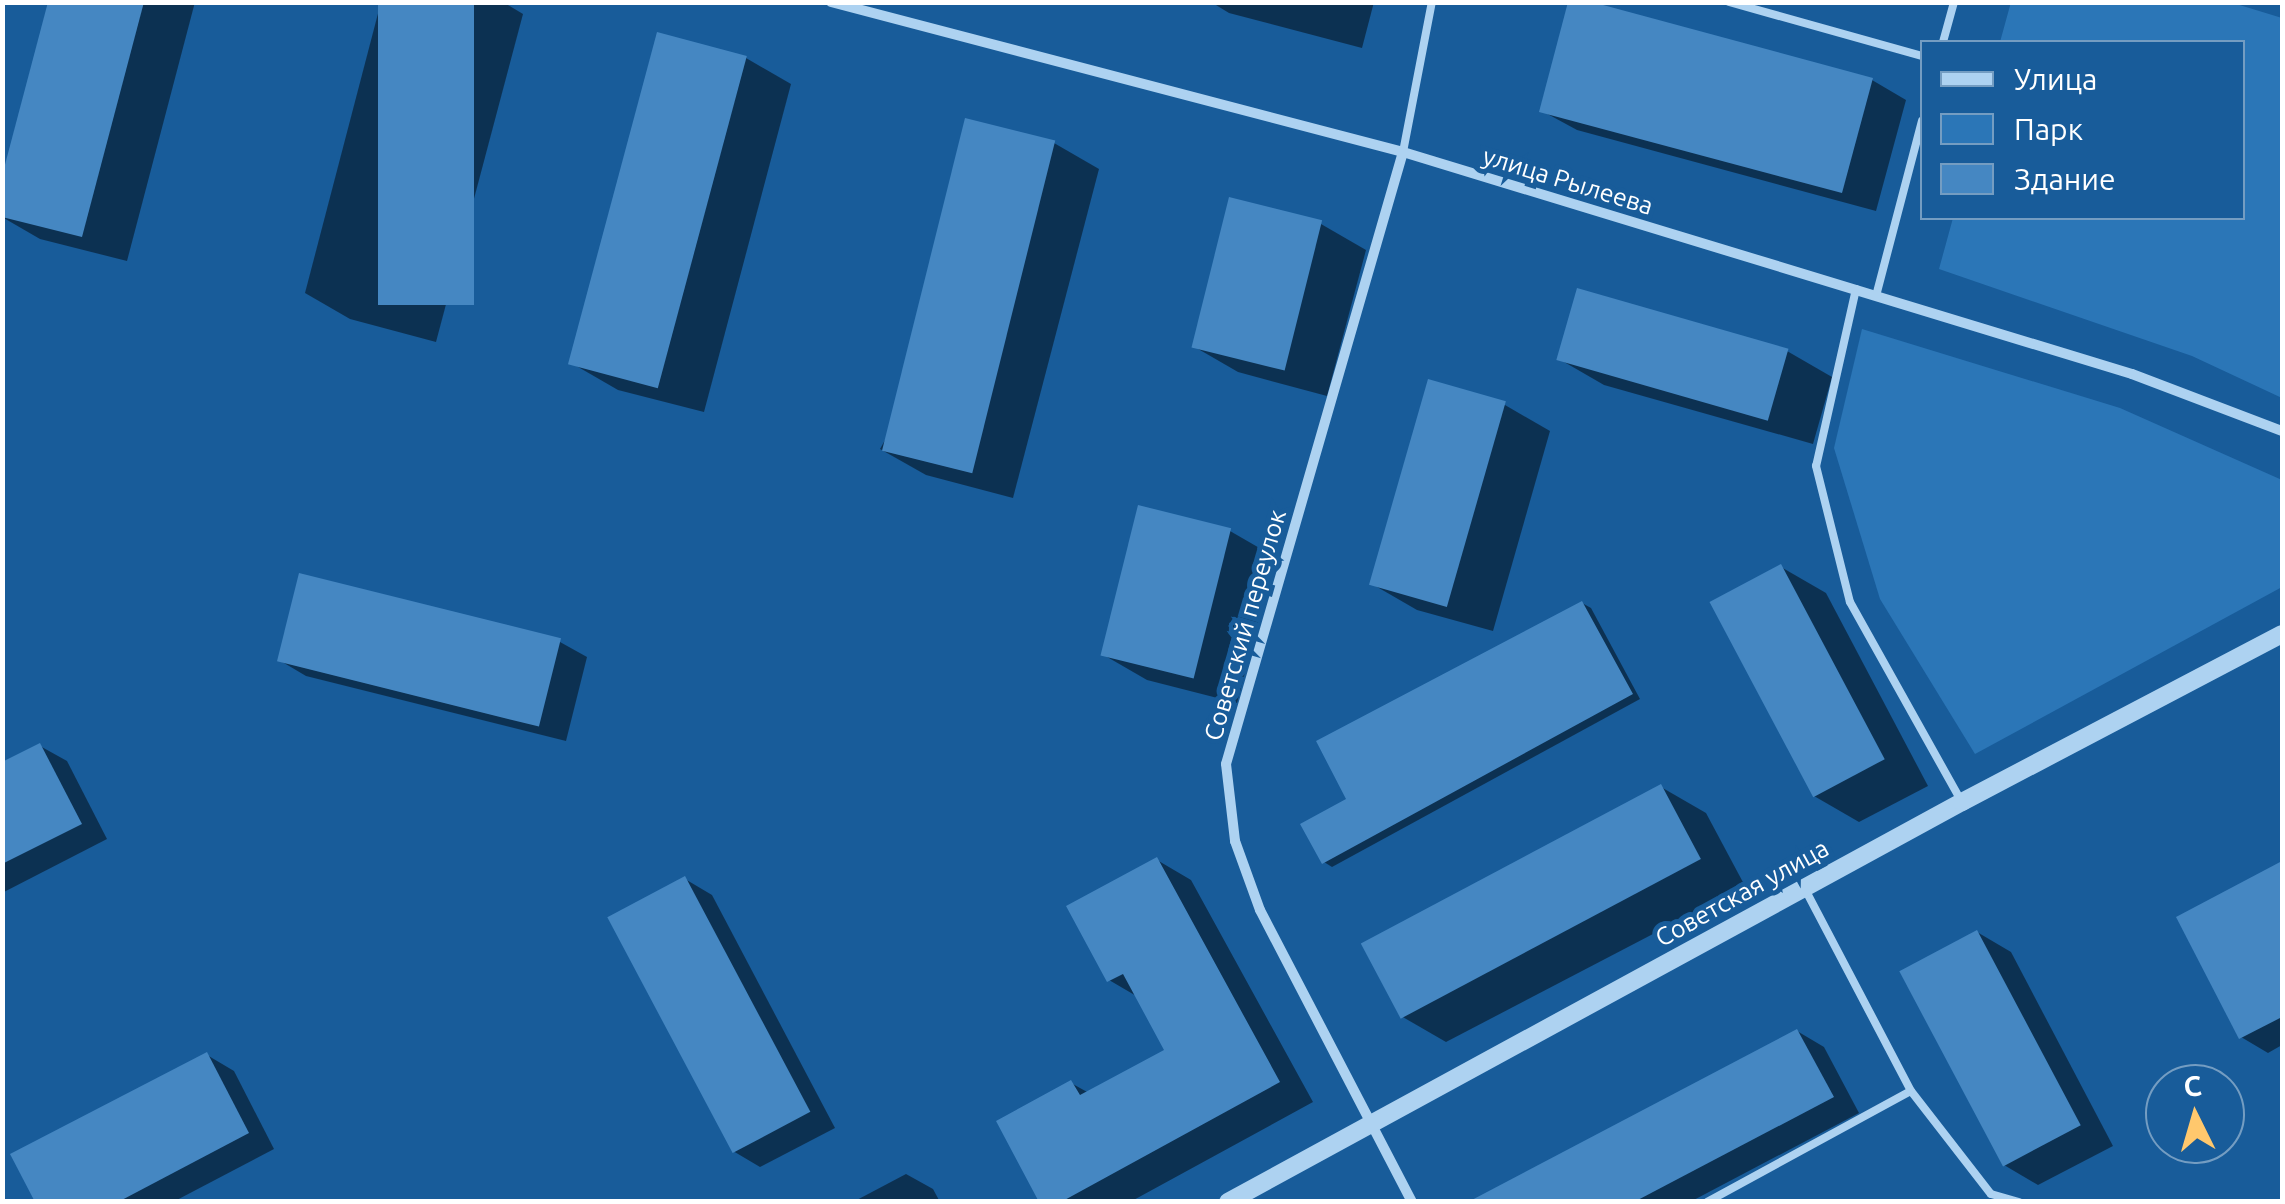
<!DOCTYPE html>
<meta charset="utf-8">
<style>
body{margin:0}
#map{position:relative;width:2285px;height:1204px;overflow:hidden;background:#185c9a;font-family:Ubuntu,sans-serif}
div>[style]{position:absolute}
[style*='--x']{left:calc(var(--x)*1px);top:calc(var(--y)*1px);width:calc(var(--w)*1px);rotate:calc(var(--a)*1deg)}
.green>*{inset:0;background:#2b76b7}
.shadow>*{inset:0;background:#0007}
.building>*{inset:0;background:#4587c2;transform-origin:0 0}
.service>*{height:8px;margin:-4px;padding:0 4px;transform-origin:4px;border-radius:4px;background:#add2f1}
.minor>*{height:10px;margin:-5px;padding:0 5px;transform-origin:5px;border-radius:5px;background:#add2f1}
.tertiary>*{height:18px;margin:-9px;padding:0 9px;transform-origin:9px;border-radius:9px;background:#add2f1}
span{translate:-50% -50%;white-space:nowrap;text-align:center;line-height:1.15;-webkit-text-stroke:10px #185c9a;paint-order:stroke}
.street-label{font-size:25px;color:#fff}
.frame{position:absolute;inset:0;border:5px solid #fff;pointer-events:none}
.legend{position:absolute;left:1920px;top:40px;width:325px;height:180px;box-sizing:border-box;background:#185c9a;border:2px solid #749dc2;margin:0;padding:12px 18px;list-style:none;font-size:30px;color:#fff}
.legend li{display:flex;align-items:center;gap:20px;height:50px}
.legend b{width:50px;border:2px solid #749dc2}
.north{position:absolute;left:2145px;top:1064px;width:100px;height:100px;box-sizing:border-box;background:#185c9a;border:2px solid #749dc2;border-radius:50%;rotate:355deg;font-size:28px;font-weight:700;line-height:40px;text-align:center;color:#fff}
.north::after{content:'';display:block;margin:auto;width:35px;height:45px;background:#ffc86d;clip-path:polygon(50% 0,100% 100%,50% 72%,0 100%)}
</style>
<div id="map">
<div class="green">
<i style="clip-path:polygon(2011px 2px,2233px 3px,2282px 18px,2282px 398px,2192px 356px,1939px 269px,1953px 218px,2242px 218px,2242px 42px,2000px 42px)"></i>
<i style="clip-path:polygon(1862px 329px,2120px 408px,2282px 480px,2282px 587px,1975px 754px,1880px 599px,1834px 448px)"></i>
</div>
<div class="shadow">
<i style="clip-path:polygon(51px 2px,195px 2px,127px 261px,40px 239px,2px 217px,2px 186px)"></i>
<i style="clip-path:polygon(381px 2px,503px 2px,523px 14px,436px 342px,350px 319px,305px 293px)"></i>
<i style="clip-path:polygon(1211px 2px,1374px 2px,1362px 48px,1229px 13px)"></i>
<i style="clip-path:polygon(746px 58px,791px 84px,704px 412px,618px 390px,573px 364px)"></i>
<i style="clip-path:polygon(1872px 80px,1906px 100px,1876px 211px,1577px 130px,1542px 111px)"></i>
<i style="clip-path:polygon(1054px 143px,1099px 169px,1013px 498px,926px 475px,880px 449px)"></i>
<i style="clip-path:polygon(1321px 224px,1366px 250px,1327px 396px,1238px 372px,1193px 346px)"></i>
<i style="clip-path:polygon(1787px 351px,1832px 377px,1813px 444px,1604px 385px,1559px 359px)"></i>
<i style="clip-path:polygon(1429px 383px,1505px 405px,1550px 431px,1493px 631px,1417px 610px,1372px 584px)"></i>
<i style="clip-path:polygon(1230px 531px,1275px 557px,1237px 703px,1147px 680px,1102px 654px)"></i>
<i style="clip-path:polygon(1781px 567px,1826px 593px,1928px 786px,1859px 822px,1814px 796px)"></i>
<i style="clip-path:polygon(301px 576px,560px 642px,587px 657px,566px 741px,306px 676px,279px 660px)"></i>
<i style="clip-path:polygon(1582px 603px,1591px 608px,1640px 699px,1332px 867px,1324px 862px,1349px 800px)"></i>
<i style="clip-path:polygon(40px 746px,67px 761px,107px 839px,2px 893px,2px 765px)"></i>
<i style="clip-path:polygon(1661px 787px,1706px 813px,1745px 886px,1446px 1042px,1401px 1016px)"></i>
<i style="clip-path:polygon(1157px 860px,1191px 880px,1313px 1102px,1130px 1202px,1042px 1202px,1071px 1083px,1089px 1093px,1167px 1051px,1138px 997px,1109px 980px)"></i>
<i style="clip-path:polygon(2282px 864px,2282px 1045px,2268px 1053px,2241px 1037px,2179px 918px)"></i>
<i style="clip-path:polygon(685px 879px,712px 895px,835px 1128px,760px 1167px,733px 1151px)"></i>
<i style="clip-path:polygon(1977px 932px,2011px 952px,2113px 1146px,2038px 1185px,2004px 1165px)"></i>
<i style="clip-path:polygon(1797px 1031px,1824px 1047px,1859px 1113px,1690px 1202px,1495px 1202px)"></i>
<i style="clip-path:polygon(207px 1055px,234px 1071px,274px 1149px,173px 1202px,38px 1202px)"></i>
<i style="clip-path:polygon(906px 1174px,933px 1189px,940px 1202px,853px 1202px)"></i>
</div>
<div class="building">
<i style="clip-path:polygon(48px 2px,144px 2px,82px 237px,2px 217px,2px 176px)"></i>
<i style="left:378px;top:2px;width:96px;height:303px"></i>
<i style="clip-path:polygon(1568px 2px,1592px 2px,1873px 78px,1842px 193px,1539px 112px)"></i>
<i style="left:657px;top:32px;width:93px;height:344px;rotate:15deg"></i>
<i style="left:965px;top:118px;width:93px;height:343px;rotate:14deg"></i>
<i style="left:1229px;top:197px;width:96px;height:155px;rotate:14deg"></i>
<i style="left:1577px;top:288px;width:220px;height:75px;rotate:16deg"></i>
<i style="left:1428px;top:379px;width:81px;height:214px;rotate:16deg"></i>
<i style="left:1138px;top:505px;width:96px;height:155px;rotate:14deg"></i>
<i style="left:1781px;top:564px;width:221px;height:81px;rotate:62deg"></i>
<i style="left:299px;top:573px;width:270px;height:91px;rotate:14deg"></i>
<i style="clip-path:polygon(1582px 601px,1633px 694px,1322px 864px,1300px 824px,1346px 799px,1316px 741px)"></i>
<i style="clip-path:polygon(40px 743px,82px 824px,2px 864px,2px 762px)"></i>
<i style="left:1661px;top:784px;width:85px;height:340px;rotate:62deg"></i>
<i style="clip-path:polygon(1157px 857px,1280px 1082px,1061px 1202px,1039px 1202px,996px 1121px,1071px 1080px,1080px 1095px,1164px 1050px,1123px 974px,1107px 982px,1066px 906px)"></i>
<i style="clip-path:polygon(2282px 861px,2282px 1017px,2239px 1039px,2176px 917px)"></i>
<i style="left:685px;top:876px;width:267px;height:88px;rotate:62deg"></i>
<i style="left:1977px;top:930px;width:221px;height:88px;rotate:62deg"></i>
<i style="clip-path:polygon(1797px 1029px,1834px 1097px,1634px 1202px,1468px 1202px)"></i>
<i style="clip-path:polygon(207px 1052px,249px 1133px,118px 1202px,35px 1202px,10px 1154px)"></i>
</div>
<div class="service">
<i style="--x:1729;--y:2;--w:200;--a:15.6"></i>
<i style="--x:1943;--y:42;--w:41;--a:-74.6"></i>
<i style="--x:1403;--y:152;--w:153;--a:-79.1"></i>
<i style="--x:1856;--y:289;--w:181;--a:102.7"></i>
<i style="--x:1816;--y:466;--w:140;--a:76"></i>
<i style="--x:1850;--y:602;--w:229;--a:60.8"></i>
<i style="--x:1876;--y:296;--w:181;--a:-75.3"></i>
<i style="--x:1911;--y:1091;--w:130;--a:52.2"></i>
<i style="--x:1991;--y:1194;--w:29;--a:16"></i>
<i style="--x:1707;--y:1202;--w:232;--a:-28.6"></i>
<i style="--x:1911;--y:1091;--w:228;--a:-117.7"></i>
</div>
<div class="minor">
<i style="--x:831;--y:2;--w:591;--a:14.69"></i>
<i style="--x:1403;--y:152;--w:762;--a:16.94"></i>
<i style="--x:2132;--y:374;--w:160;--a:20.8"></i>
<i style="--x:1403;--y:152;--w:637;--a:106.13"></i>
<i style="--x:1226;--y:764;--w:78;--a:83.3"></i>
<i style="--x:1235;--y:841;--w:73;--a:70.1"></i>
<i style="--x:1260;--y:910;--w:329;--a:62.5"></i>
</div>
<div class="tertiary">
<i style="--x:1228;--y:1202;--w:836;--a:-28.59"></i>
<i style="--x:1962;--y:802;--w:361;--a:-27.7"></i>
</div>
<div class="street-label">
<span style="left:1568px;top:181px;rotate:17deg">улица Рылеева</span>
<span style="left:1245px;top:625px;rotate:-74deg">Советский переулок</span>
<span style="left:1742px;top:893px;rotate:-29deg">Советская улица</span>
</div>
<div class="frame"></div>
<ul class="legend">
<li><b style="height:12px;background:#add2f1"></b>Улица</li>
<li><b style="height:28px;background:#2b76b7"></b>Парк</li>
<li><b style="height:28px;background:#4587c2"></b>Здание</li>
</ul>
<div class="north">С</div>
</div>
